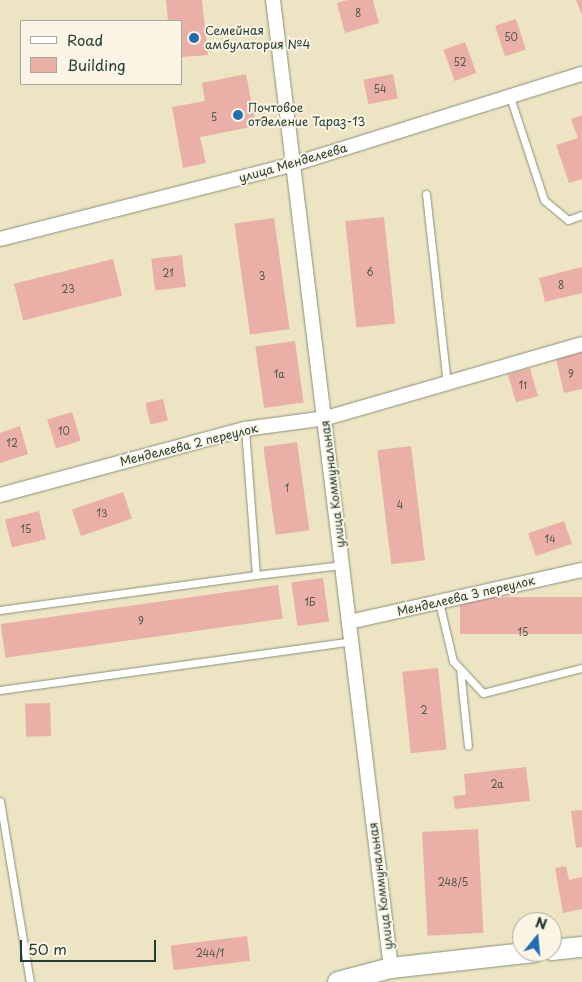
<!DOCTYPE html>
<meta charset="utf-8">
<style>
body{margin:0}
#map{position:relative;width:582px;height:982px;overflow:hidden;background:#ece4c2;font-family:"Playpen Sans",sans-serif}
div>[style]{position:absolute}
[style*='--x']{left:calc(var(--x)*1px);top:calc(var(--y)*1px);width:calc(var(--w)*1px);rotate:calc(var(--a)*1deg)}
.building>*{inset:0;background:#eab0a8;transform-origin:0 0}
.roads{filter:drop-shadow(0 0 1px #86907b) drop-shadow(0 0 1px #86907b)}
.service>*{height:7px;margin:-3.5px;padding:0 3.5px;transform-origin:3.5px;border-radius:3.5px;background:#fff}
.minor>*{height:14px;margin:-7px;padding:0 7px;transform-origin:7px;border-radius:7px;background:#fff}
.secondary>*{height:20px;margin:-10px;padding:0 10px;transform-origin:10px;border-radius:10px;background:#fff}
.dots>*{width:14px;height:14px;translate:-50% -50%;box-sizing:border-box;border:2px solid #fcf5e5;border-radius:50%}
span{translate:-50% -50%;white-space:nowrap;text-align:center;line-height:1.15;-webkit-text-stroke:4px #fcf5e5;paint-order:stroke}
.number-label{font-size:10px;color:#525a51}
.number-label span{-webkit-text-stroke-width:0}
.poi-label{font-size:12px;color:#1f3d34}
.left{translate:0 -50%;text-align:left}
.street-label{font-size:12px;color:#1f3d34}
.legend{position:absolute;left:20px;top:20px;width:162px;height:65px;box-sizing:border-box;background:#fcf5e5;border:1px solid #a4ab9e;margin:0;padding:6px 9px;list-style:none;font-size:15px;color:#1f3d34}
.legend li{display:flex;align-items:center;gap:10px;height:25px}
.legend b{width:25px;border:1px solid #a4ab9e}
.north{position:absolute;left:512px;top:912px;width:50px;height:50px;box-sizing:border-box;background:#fcf5e5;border:1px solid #a4ab9e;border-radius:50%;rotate:17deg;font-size:14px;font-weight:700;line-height:20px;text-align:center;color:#1f3d34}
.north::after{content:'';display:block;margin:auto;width:18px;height:22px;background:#1f6fb2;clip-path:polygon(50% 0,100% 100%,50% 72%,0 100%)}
.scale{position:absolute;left:20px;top:940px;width:136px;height:22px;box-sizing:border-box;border:2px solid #1f3d34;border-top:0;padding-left:6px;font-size:15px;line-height:18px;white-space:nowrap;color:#1f3d34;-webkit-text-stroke:4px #fcf5e5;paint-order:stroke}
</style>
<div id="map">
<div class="building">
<i style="clip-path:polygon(166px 0,202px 0,208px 55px,181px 57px,181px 21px,168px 21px)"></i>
<i style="clip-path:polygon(348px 0,373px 0,379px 23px,345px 33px,337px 3px)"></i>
<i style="clip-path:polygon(576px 0,582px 0,582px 15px)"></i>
<i style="left:516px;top:19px;width:32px;height:22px;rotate:72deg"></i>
<i style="left:465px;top:42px;width:33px;height:23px;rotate:70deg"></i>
<i style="clip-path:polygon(246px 74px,256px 126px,200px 137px,206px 163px,183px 168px,172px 107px,205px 101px,202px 83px)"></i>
<i style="left:393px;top:74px;width:25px;height:30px;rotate:79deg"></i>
<i style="clip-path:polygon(582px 115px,582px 179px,569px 183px,556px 145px,578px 138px,571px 119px)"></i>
<i style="left:384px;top:217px;width:107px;height:39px;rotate:84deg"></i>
<i style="left:274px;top:218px;width:112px;height:40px;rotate:82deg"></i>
<i style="left:182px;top:255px;width:32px;height:31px;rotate:83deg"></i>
<i style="left:113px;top:259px;width:38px;height:102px;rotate:76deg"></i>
<i style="clip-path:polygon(582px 267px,582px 293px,545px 302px,539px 278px)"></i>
<i style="left:295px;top:341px;width:62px;height:40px;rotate:82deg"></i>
<i style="clip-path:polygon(582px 352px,582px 389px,564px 393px,556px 359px)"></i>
<i style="left:530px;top:368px;width:29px;height:23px;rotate:74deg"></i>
<i style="left:163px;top:399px;width:22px;height:18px;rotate:77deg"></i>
<i style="left:72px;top:412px;width:30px;height:26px;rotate:73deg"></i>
<i style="clip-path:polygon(20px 426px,28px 454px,0 463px,0 433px)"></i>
<i style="left:297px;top:442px;width:89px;height:34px;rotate:82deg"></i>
<i style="left:411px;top:446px;width:115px;height:34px;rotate:83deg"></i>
<i style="left:123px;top:492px;width:28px;height:54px;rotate:71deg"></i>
<i style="left:39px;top:511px;width:29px;height:35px;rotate:76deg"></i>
<i style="left:564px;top:521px;width:24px;height:38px;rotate:71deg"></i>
<i style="left:323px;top:578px;width:44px;height:32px;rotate:82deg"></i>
<i style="left:278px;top:585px;width:34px;height:280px;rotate:82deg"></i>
<i style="left:582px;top:597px;width:37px;height:122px;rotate:90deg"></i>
<i style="left:438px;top:668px;width:82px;height:36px;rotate:84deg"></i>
<i style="left:50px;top:703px;width:33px;height:25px;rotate:88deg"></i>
<i style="clip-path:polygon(526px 767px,530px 801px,455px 809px,453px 796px,466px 795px,464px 774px)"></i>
<i style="clip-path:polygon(582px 810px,582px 847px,576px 848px,571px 811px)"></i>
<i style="left:478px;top:829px;width:104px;height:56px;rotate:87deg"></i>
<i style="clip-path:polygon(566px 866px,569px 880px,582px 877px,582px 909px,563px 913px,555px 868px)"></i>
<i style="left:247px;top:936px;width:25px;height:77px;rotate:83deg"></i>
</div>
<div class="roads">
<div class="service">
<i style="--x:510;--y:97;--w:108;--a:71.7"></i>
<i style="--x:544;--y:200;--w:31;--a:40"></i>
<i style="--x:568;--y:220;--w:15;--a:-20"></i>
<i style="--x:426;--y:194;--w:190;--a:83.7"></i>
<i style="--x:256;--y:575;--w:88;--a:-6.6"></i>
<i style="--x:439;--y:602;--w:61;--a:76.7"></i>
<i style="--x:453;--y:661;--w:44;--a:46.8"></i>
<i style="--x:483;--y:693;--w:102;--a:-14.2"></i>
<i style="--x:0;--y:610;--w:258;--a:-7.8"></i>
<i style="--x:256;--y:575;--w:146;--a:-94.3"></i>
<i style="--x:460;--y:669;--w:77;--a:84.1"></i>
<i style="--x:0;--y:690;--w:355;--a:-7.9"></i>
<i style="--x:0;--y:801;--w:183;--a:80.6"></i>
</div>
<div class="minor">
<i style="--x:273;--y:0;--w:975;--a:83.05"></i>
<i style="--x:0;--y:239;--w:303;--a:-14.3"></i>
<i style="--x:294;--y:164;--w:302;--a:-17.4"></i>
<i style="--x:0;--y:495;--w:254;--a:-15.1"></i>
<i style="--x:245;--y:429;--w:82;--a:-7.7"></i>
<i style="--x:326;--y:418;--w:266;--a:-16.1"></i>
<i style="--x:349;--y:622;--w:239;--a:-12.6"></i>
</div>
<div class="secondary">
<i style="--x:552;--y:950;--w:30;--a:-6"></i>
<i style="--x:338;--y:982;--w:55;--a:-14.8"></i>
<i style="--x:391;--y:968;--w:144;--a:-6.4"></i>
</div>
</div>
<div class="dots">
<i style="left:194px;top:38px;background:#1f6fb2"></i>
<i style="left:238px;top:115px;background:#1f6fb2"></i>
</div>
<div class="number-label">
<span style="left:358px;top:13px">8</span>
<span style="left:511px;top:37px">50</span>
<span style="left:460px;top:62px">52</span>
<span style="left:380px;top:89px">54</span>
<span style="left:214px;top:117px">5</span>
<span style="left:370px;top:272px">6</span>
<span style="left:168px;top:273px">21</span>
<span style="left:262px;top:276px">3</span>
<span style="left:561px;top:285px">8</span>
<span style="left:68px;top:289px">23</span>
<span style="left:279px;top:374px">1а</span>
<span style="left:571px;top:374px">9</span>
<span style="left:523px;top:385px">11</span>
<span style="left:64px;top:431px">10</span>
<span style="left:12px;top:443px">12</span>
<span style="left:287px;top:488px">1</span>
<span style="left:400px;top:505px">4</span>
<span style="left:102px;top:513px">13</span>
<span style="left:26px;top:529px">15</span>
<span style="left:550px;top:539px">14</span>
<span style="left:310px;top:602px">1Б</span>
<span style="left:141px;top:621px">9</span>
<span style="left:523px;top:632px">15</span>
<span style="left:424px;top:710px">2</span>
<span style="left:497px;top:784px">2а</span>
<span style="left:453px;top:882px">248/5</span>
<span style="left:210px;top:953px">244/1</span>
</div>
<div class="poi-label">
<span class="left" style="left:205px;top:38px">Семейная<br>амбулатория №4</span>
<span class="left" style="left:248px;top:115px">Почтовое<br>отделение Тараз-13</span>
</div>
<div class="street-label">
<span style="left:293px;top:163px;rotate:-16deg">улица Менделеева</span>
<span style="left:189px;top:445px;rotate:-14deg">Менделеева 2 переулок</span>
<span style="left:333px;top:484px;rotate:-97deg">улица Коммунальная</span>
<span style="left:466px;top:596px;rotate:-13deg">Менделеева 3 переулок</span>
<span style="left:381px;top:886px;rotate:-97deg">улица Коммунальная</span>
</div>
<ul class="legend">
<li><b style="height:6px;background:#fff"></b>Road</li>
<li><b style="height:14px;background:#eab0a8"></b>Building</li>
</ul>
<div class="north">N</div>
<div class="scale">50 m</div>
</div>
